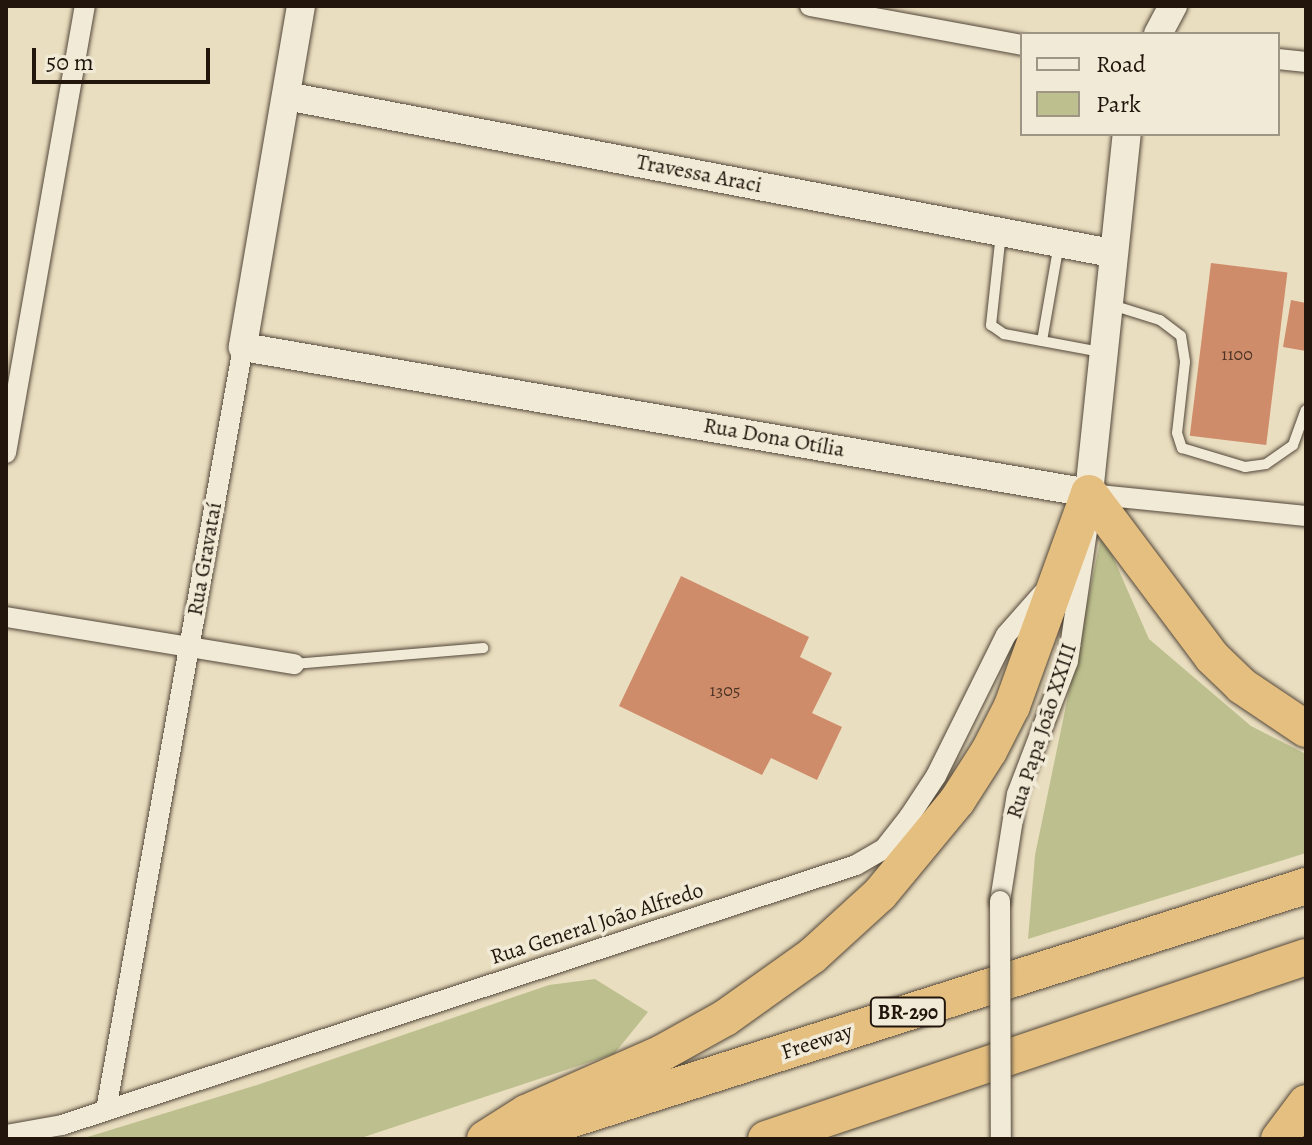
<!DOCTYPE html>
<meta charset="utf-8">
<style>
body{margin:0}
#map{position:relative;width:1312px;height:1145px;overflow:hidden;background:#eadec0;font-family:Alegreya,serif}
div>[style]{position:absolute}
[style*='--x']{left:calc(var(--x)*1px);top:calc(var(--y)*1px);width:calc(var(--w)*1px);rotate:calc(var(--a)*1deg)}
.green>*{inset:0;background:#bdc08e}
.building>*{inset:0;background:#cf8c6a;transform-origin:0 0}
.roads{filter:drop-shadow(0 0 2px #534739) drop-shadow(0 0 2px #534739)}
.lane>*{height:10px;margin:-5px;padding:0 5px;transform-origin:5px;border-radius:5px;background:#f1ead6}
.street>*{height:20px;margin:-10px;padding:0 10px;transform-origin:10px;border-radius:10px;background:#f1ead6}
.secondary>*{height:28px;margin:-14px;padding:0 14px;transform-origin:14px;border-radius:14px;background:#f1ead6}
.highway>*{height:36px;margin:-18px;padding:0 18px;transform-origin:18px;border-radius:18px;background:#e5bf80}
.bridges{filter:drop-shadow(0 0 2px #534739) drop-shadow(0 0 2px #534739)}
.street-bridge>*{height:20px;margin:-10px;padding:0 10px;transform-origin:10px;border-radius:10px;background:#f1ead6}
span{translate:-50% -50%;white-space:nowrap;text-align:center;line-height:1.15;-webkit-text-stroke:7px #f1ead6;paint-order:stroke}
.number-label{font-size:18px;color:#4c3324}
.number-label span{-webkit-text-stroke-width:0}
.shield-label span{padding:2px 6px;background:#f1ead6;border:2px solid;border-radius:6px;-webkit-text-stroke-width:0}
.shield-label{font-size:20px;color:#21150c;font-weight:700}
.street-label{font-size:22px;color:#21150c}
.frame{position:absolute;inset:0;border:8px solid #21150c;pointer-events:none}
.legend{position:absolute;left:1020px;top:32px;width:260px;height:104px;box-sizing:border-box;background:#f1ead6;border:2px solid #9e9585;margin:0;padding:10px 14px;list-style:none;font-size:24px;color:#21150c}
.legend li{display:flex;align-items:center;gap:16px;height:40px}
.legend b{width:40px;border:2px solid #9e9585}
.scale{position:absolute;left:32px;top:48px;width:178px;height:36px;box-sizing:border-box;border:4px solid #21150c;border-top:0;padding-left:10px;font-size:24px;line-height:28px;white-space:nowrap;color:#21150c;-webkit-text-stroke:6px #f1ead6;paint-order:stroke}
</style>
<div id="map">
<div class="green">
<i style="clip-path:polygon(1102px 532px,1149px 639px,1251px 726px,1306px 754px,1306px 853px,1028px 939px,1035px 855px)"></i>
<i style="clip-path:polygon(595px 979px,648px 1012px,614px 1054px,358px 1139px,81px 1139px,257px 1085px,549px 985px)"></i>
</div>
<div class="building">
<i style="left:1211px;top:263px;width:77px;height:174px;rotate:7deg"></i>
<i style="clip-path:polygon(1291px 300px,1306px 303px,1306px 351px,1283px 347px)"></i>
<i style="clip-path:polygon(681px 576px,809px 637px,800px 657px,832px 673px,812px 713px,842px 727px,817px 780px,771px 758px,762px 775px,619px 706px)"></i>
</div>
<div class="roads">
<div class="lane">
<i style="--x:1001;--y:233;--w:93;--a:96.2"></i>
<i style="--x:991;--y:325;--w:16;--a:35"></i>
<i style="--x:1004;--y:334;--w:99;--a:10.5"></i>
<i style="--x:1112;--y:305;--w:50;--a:17.4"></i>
<i style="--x:1160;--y:320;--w:26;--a:37"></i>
<i style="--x:1181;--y:336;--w:26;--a:81"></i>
<i style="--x:1185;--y:362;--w:71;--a:96.4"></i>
<i style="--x:1177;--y:433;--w:16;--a:72"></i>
<i style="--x:1182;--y:448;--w:66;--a:16.8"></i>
<i style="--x:1245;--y:467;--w:21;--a:-8"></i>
<i style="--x:1266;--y:464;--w:33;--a:-35"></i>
<i style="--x:1293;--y:445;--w:37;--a:-70"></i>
<i style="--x:1042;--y:341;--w:98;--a:-80.1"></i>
<i style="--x:294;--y:664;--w:190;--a:-4.8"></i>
</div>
<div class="street">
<i style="--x:810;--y:6;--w:216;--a:10.4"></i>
<i style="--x:1278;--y:59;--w:28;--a:6"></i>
<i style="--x:6;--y:453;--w:454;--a:-80"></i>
<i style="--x:1089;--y:494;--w:218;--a:5.8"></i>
<i style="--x:6;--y:617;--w:292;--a:9.3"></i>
<i style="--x:1000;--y:901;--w:108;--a:-81"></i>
<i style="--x:1017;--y:794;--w:142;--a:-69"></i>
<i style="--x:1068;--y:661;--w:132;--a:-81.7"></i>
<i style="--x:106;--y:1110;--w:775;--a:-79.82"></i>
<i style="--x:6;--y:1135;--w:57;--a:-10.1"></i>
<i style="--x:62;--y:1125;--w:835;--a:-18.13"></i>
<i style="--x:856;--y:865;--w:32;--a:-30"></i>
<i style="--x:884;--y:849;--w:41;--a:-52"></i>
<i style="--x:909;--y:817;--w:49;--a:-56.6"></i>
<i style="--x:936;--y:776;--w:157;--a:-63.6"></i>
<i style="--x:1006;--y:635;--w:56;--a:-48.6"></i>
</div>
<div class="secondary">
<i style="--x:301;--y:6;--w:346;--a:99.7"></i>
<i style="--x:243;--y:347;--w:859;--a:9.79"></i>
<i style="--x:1089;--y:493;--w:361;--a:-84"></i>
<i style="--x:1158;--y:34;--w:32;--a:-62"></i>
<i style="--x:286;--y:96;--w:840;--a:10.77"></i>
</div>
<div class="highway">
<i style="--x:1089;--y:493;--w:205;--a:53.1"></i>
<i style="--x:1212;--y:657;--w:42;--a:44"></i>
<i style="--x:1242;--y:686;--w:77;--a:33.9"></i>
<i style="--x:538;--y:1130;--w:806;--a:-17.63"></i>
<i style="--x:485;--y:1139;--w:49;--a:-32.4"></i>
<i style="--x:526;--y:1113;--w:149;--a:-23.8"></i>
<i style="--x:662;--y:1053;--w:72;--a:-29.1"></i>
<i style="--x:725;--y:1018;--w:107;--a:-35.5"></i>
<i style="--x:812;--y:956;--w:92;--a:-42.4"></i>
<i style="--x:880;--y:894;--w:121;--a:-50.4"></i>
<i style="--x:957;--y:801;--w:59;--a:-57.4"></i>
<i style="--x:989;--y:751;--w:51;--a:-62.9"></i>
<i style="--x:1012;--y:706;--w:226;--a:-70.1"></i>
<i style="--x:766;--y:1139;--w:570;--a:-18.63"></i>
<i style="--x:1279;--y:1139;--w:45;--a:-53.1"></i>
</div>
</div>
<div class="bridges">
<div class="street-bridge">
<i style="--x:1000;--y:901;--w:238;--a:89.8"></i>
</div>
</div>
<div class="number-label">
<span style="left:1237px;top:354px">1100</span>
<span style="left:725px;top:690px">1305</span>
</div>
<div class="shield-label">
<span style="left:908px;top:1012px">BR-290</span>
</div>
<div class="street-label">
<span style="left:699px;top:174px;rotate:11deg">Travessa Araci</span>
<span style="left:774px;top:438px;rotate:10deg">Rua Dona Otília</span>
<span style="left:205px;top:559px;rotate:-80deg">Rua Gravataí</span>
<span style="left:1042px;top:731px;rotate:-72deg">Rua Papa João XXIII</span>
<span style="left:597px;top:924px;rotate:-18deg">Rua General João Alfredo</span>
<span style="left:817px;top:1042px;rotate:-18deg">Freeway</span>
</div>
<div class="frame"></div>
<ul class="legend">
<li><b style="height:10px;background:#f1ead6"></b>Road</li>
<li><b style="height:22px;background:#bdc08e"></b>Park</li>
</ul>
<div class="scale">50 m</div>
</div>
